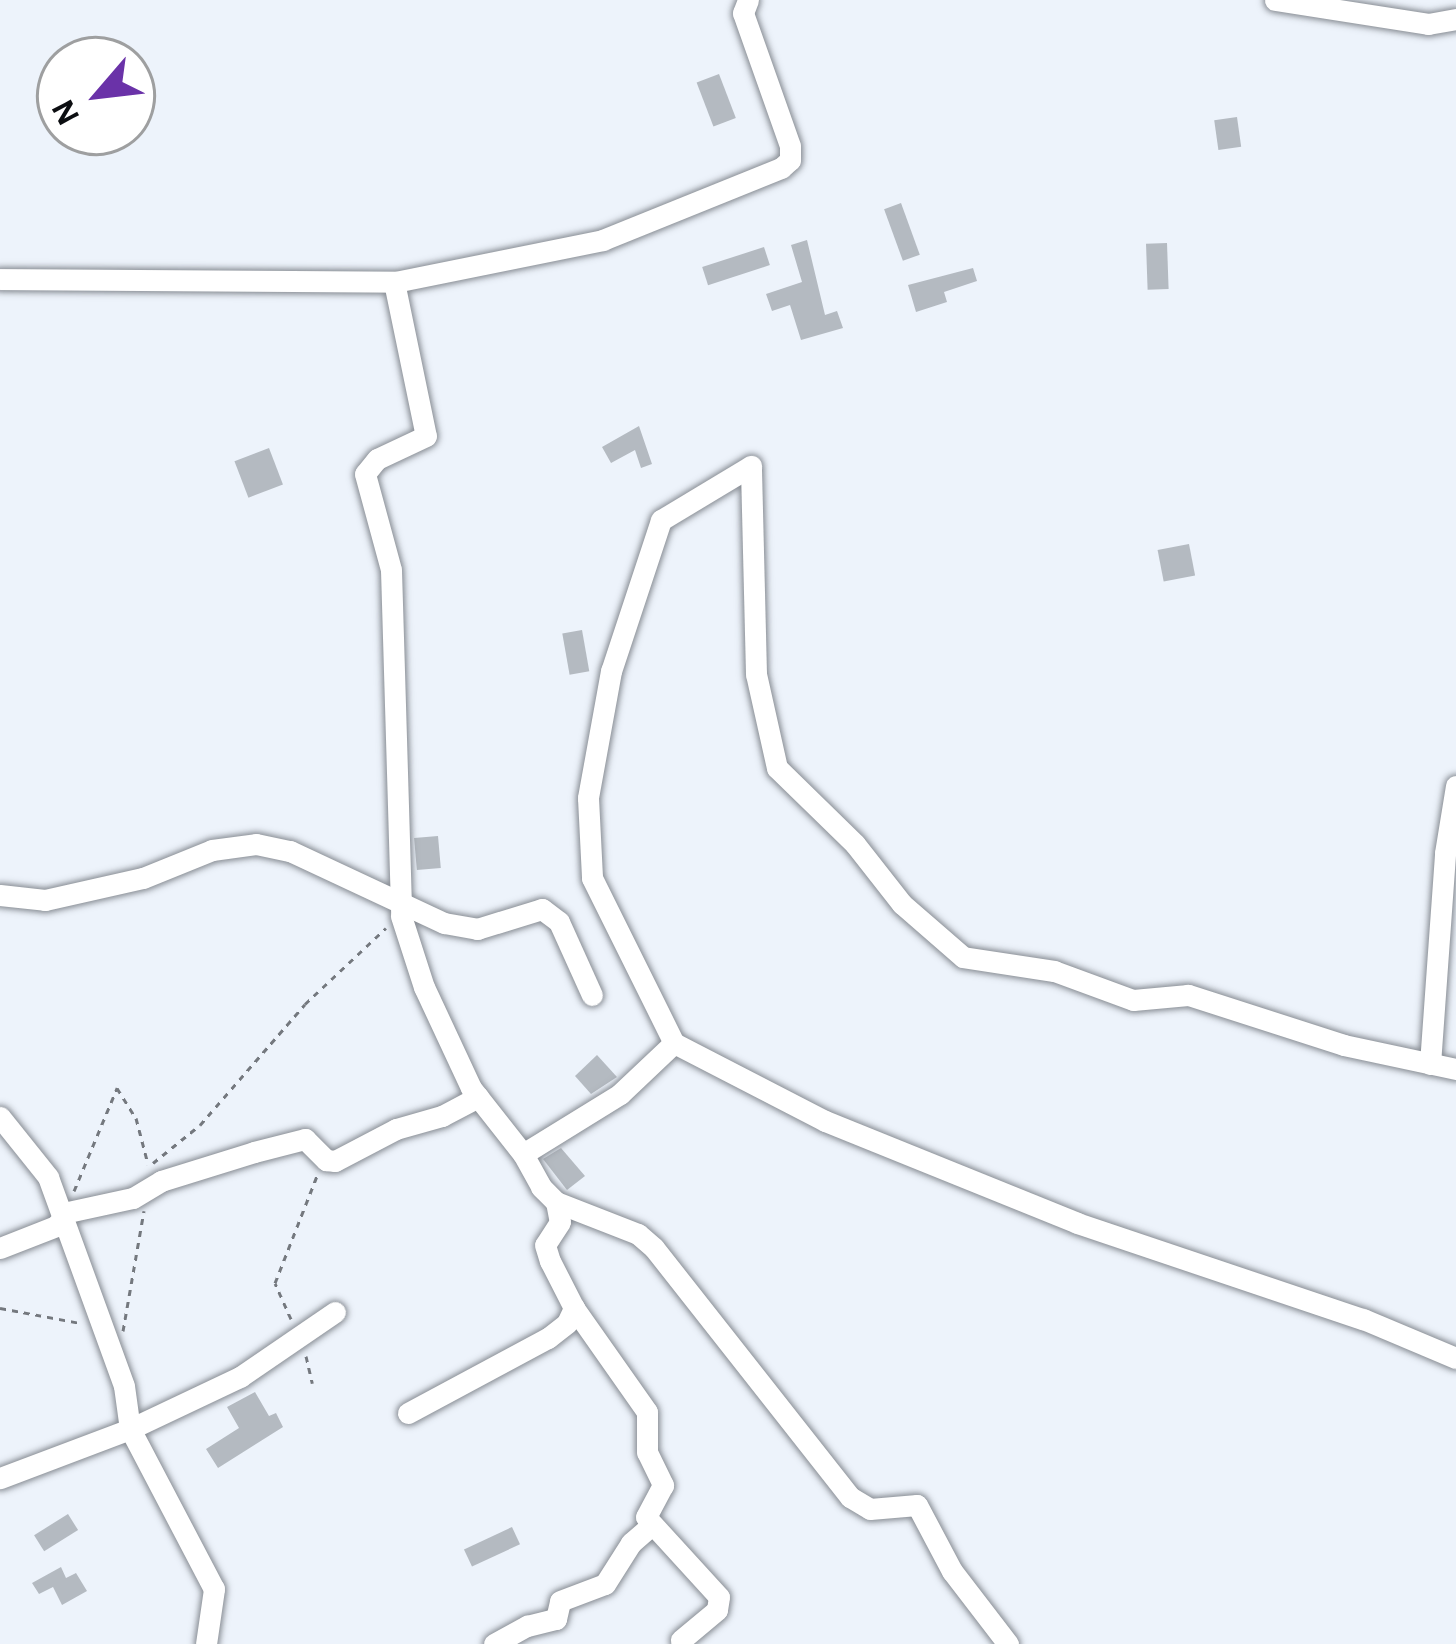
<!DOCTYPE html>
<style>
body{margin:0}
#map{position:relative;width:1456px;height:1644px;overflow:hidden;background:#edf3fb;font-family:"Alegreya Sans",sans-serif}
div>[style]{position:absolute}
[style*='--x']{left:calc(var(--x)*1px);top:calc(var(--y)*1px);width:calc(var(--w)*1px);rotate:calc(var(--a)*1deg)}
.building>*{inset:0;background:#b4bac1;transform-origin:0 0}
.path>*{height:3px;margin-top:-1.5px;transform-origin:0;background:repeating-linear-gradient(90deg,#74787e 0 6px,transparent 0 12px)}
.roads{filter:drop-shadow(0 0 3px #888d94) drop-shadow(0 0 3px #888d94)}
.minor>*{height:21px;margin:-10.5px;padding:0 10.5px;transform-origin:10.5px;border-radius:10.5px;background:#fff}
span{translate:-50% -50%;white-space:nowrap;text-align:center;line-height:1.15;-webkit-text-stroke:10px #fff;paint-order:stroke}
.north{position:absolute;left:36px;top:36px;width:120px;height:120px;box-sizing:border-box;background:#fff;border:3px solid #9e9fa0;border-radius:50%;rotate:242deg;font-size:33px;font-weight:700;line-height:48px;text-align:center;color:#0c0e11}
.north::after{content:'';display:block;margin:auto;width:42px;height:54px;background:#6a32a8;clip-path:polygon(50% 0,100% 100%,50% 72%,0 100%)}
</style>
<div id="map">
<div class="building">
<i style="left:719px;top:74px;width:47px;height:24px;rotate:69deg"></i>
<i style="left:1237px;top:117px;width:30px;height:23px;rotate:82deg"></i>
<i style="left:901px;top:203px;width:55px;height:18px;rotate:70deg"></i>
<i style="clip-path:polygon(807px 240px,825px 315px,837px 311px,843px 328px,801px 340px,790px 305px,772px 311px,766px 294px,802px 282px,791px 245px)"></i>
<i style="left:1167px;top:243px;width:46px;height:21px;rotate:88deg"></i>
<i style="left:764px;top:247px;width:19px;height:65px;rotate:72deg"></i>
<i style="clip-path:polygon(973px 268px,977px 281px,944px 292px,947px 302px,916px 312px,908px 285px)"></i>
<i style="clip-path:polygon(639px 426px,652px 464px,641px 468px,635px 450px,611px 463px,602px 447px)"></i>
<i style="left:269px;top:448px;width:39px;height:37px;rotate:69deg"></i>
<i style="left:1189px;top:544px;width:32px;height:32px;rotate:79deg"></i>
<i style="left:582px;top:630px;width:42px;height:20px;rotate:80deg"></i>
<i style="left:438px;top:836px;width:32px;height:24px;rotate:85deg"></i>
<i style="clip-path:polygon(597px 1055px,617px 1077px,591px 1094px,575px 1076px)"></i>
<i style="clip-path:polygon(561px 1148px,585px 1176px,567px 1190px,543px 1159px)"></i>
<i style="clip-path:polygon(255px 1392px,269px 1416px,276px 1413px,283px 1427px,218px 1468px,206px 1449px,239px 1428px,227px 1407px)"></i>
<i style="left:68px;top:1514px;width:19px;height:40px;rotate:58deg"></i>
<i style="left:512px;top:1527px;width:19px;height:53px;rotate:65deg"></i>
<i style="clip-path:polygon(61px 1567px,66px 1578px,76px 1573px,87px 1591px,62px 1605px,53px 1587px,39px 1594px,32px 1583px)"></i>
</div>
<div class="path">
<i style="--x:153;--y:1163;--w:60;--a:-39"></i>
<i style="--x:200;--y:1125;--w:160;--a:-49"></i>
<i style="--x:305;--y:1004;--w:111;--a:-43.2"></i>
<i style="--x:74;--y:1191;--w:112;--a:-67.3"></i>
<i style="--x:117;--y:1088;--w:36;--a:58"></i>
<i style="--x:136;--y:1118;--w:48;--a:75.4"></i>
<i style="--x:0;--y:1308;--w:81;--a:10.6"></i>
<i style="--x:291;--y:1319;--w:39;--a:-114"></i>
<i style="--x:275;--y:1283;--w:118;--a:-68.6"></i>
<i style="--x:123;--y:1331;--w:122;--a:-80.1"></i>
<i style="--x:306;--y:1356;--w:28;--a:77"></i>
</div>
<div class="roads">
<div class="minor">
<i style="--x:748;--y:0;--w:14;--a:111"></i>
<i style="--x:743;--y:13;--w:141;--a:70.5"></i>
<i style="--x:790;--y:146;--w:14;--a:90"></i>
<i style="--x:790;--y:160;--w:12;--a:138"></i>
<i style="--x:781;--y:168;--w:192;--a:158"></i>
<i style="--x:603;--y:240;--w:213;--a:168.6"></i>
<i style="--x:394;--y:282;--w:157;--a:78.3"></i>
<i style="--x:426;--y:436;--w:54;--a:154.9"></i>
<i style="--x:377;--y:459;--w:19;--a:129"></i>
<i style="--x:365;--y:474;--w:99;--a:74.8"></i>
<i style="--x:391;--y:570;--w:346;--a:88.3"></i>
<i style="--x:401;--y:916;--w:75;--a:72.1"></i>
<i style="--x:424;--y:987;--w:111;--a:65"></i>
<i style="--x:471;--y:1088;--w:84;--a:51.8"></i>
<i style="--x:523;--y:1154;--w:38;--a:61"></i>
<i style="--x:541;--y:1187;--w:21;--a:45"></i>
<i style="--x:556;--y:1202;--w:88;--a:21.3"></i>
<i style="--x:638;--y:1234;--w:21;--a:41"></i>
<i style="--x:654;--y:1248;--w:317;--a:51.8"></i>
<i style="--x:850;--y:1497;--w:23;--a:31"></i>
<i style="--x:870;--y:1509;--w:47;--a:-4.9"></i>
<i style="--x:917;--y:1505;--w:75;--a:62.1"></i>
<i style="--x:952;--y:1571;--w:92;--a:52.5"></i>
<i style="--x:1275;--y:0;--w:155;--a:8.9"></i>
<i style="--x:1428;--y:24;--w:28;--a:-10"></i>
<i style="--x:0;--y:279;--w:394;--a:0.4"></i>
<i style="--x:0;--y:895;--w:45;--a:6.3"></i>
<i style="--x:45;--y:900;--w:100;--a:-12.7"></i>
<i style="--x:143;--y:878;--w:74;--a:-22.1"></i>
<i style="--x:212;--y:850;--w:44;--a:-7.8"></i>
<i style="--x:256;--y:844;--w:35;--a:12"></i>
<i style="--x:290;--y:851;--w:170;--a:25.1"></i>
<i style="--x:444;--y:923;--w:34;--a:10"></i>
<i style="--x:477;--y:929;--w:68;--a:-17.1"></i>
<i style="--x:542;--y:909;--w:21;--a:37"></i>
<i style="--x:559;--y:922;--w:80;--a:65.7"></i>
<i style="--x:1430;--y:1064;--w:212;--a:-85.9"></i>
<i style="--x:1445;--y:853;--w:68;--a:-80.7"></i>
<i style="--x:1456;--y:1069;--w:115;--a:-167.9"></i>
<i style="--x:1344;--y:1045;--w:164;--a:-162.2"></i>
<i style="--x:1188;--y:995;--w:55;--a:174.8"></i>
<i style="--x:1133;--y:1000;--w:84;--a:-159.8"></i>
<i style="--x:1054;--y:971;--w:92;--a:-171.3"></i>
<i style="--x:963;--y:957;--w:81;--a:-139"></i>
<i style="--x:902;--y:904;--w:76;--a:-128.1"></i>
<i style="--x:855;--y:844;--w:109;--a:-135.7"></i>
<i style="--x:777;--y:768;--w:96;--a:-102.6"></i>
<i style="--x:756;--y:674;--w:208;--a:-91.4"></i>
<i style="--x:751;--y:466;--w:105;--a:149"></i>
<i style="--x:661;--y:520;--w:159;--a:108.3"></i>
<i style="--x:611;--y:671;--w:129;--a:100.3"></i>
<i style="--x:588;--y:798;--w:80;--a:87.1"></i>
<i style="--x:592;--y:878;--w:184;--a:63.6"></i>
<i style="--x:674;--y:1043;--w:170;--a:27.3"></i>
<i style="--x:825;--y:1121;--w:272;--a:22"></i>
<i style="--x:1077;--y:1223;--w:302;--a:18.6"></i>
<i style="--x:1363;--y:1319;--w:101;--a:22.8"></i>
<i style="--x:0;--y:1117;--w:77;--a:51.3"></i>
<i style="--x:48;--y:1177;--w:222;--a:70"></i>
<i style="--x:124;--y:1386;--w:43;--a:82.1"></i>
<i style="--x:130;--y:1429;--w:139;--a:159.3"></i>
<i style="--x:523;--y:1154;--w:114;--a:-31.7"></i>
<i style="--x:620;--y:1094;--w:74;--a:-43.4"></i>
<i style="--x:556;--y:1202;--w:20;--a:79"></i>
<i style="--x:560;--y:1222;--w:27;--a:123"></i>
<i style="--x:545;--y:1245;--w:17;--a:73"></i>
<i style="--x:550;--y:1261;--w:53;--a:62.9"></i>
<i style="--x:574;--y:1308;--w:127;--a:54.9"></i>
<i style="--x:647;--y:1412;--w:40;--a:90"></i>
<i style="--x:647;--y:1452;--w:37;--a:64"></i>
<i style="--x:663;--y:1485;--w:36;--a:118"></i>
<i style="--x:646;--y:1517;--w:108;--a:47.6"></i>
<i style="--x:719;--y:1597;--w:13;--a:99"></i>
<i style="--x:717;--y:1610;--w:47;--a:140.2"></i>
<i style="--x:0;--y:1248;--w:60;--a:-21.4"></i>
<i style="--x:56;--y:1226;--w:18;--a:-49"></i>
<i style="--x:68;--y:1212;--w:66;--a:-12.2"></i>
<i style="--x:133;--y:1198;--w:33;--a:-31"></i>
<i style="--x:161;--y:1181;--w:97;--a:-17.3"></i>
<i style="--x:254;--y:1152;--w:53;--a:-14.3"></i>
<i style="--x:305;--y:1139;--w:30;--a:45"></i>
<i style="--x:326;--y:1160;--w:9;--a:6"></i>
<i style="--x:335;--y:1161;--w:69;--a:-27.7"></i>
<i style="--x:396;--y:1129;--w:48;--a:-15.8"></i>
<i style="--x:442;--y:1116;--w:41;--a:-27.8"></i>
<i style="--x:408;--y:1413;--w:159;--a:-28.2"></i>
<i style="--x:548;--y:1338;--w:24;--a:-38"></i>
<i style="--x:567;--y:1323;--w:17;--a:-65"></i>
<i style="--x:206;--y:1644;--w:56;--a:-81.7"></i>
<i style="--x:214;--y:1589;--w:181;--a:-117.7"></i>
<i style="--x:130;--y:1429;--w:122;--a:-25.3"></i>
<i style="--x:240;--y:1377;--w:115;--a:-34.4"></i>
<i style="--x:494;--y:1644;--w:38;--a:-29"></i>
<i style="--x:527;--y:1626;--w:30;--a:-14"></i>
<i style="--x:556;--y:1619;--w:18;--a:-77"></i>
<i style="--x:560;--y:1601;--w:48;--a:-20.7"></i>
<i style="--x:605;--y:1584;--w:49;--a:-57.6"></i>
<i style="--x:631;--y:1543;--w:28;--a:-41"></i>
</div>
</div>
<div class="north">N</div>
</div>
